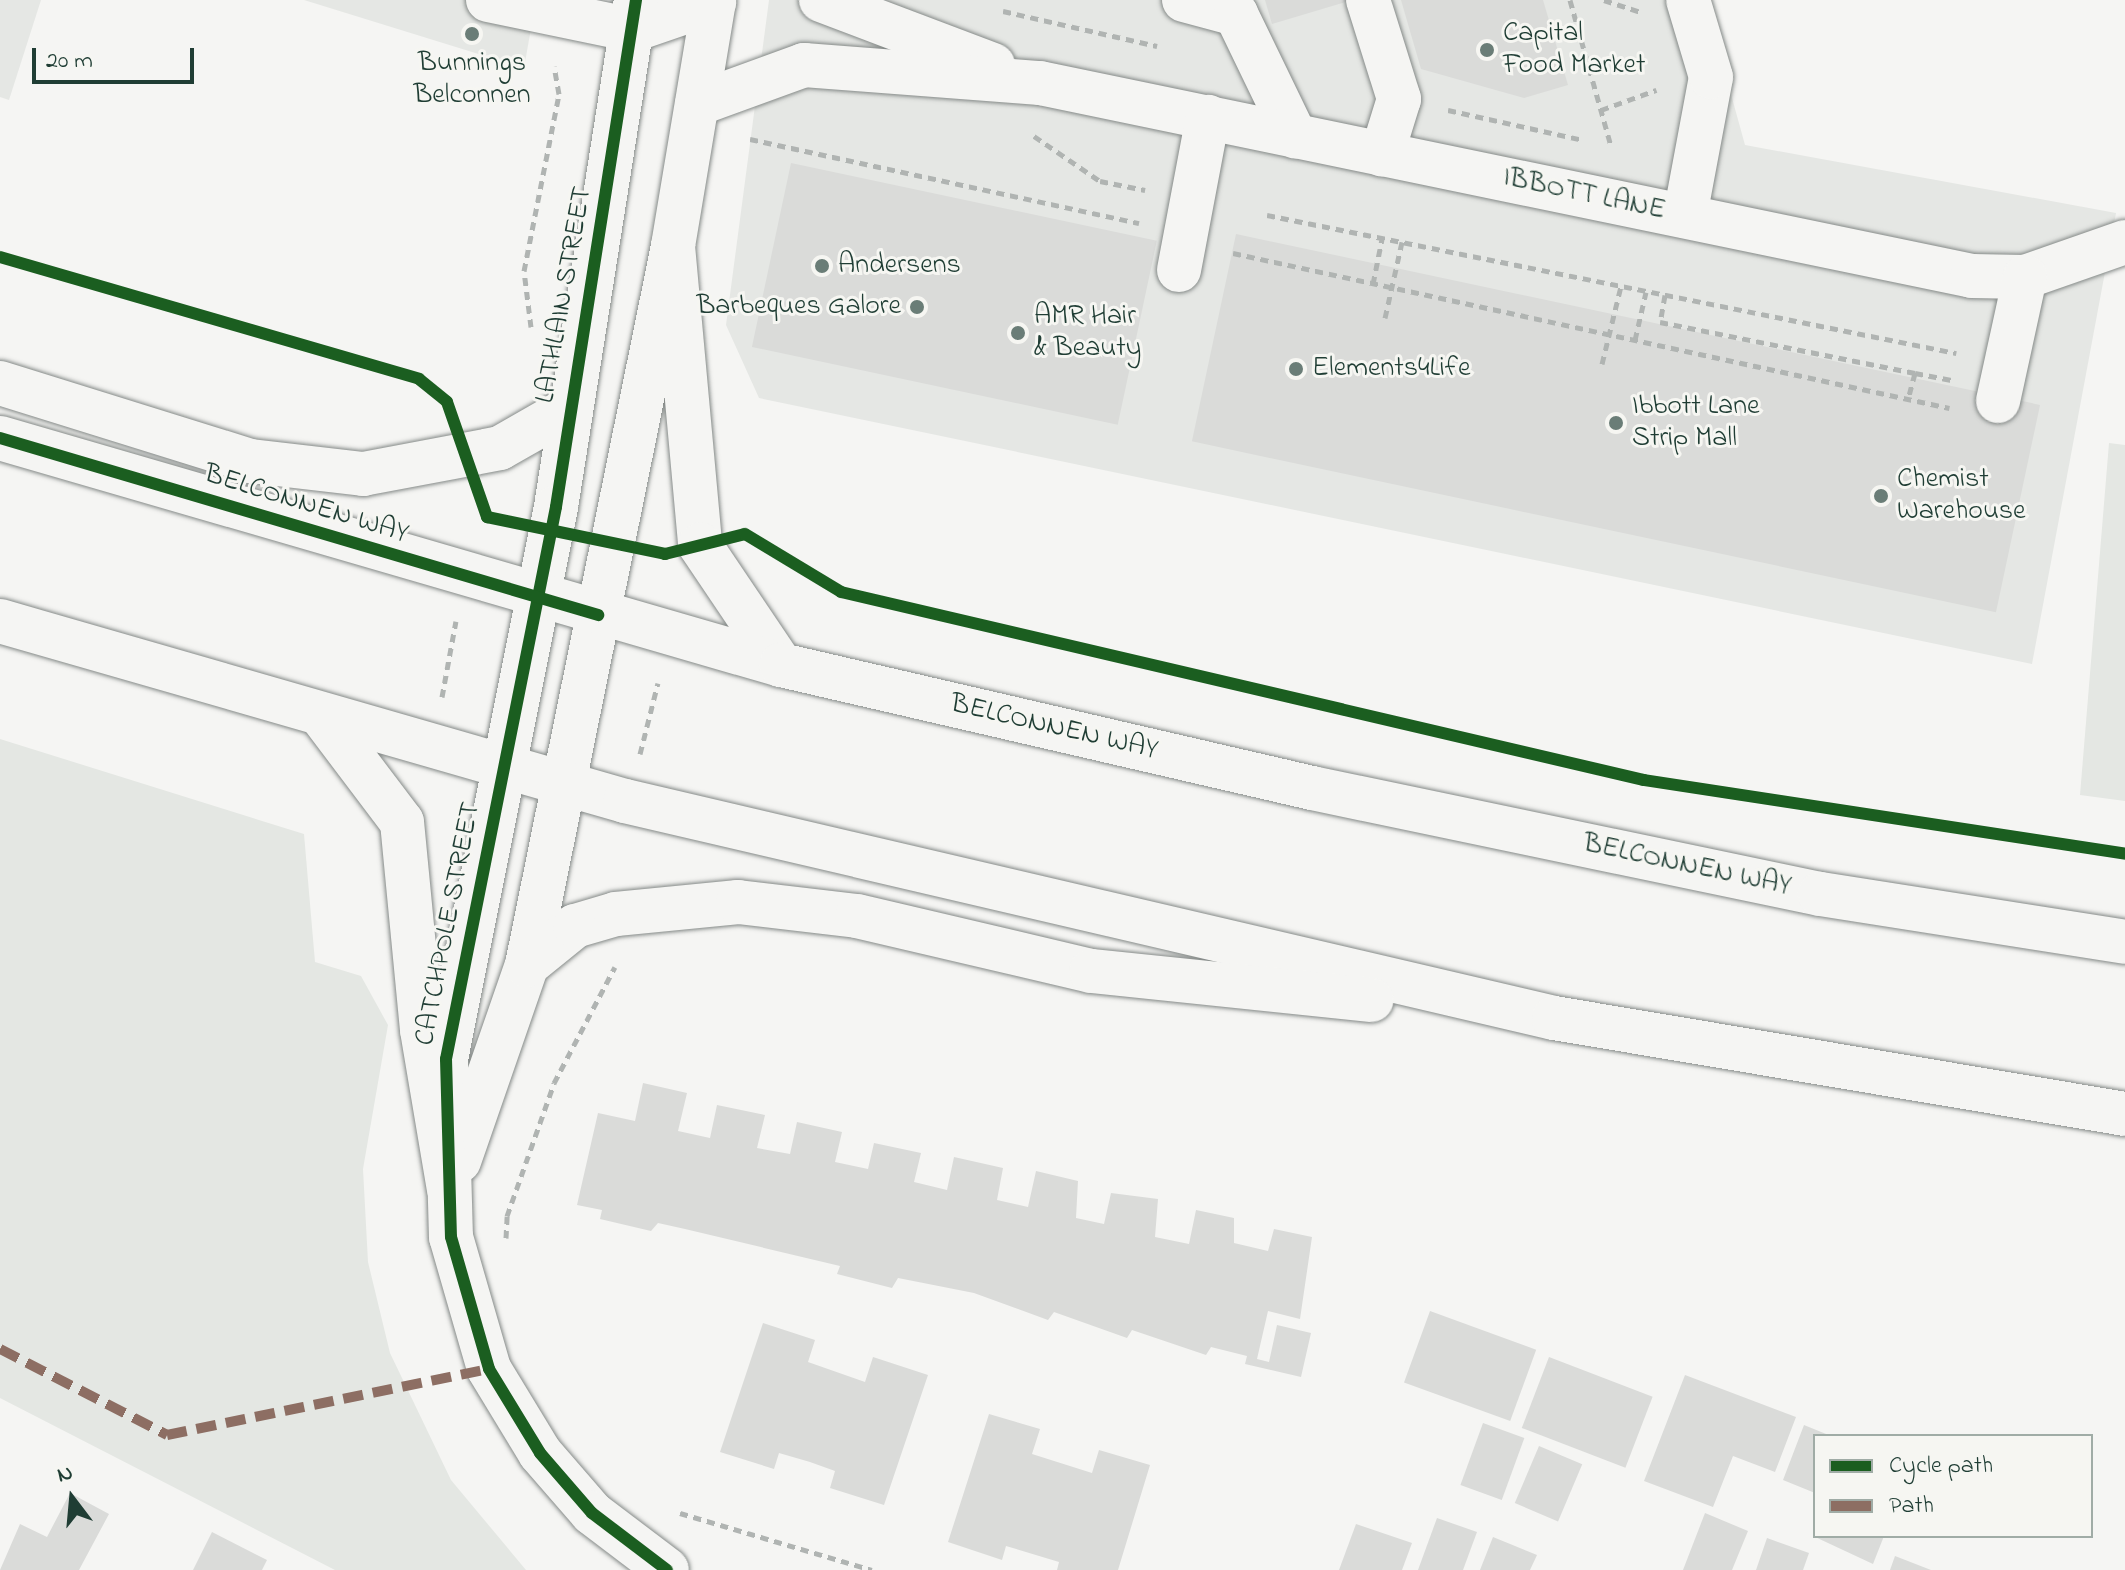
<!DOCTYPE html>
<style>
body{margin:0}
#map{position:relative;width:2125px;height:1570px;overflow:hidden;background:#f5f5f3;font-family:"Indie Flower",sans-serif}
div>[style]{position:absolute}
[style*='--x']{left:calc(var(--x)*1px);top:calc(var(--y)*1px);width:calc(var(--w)*1px);rotate:calc(var(--a)*1deg)}
.built>*{inset:0;background:#e5e7e4}
.green>*{inset:0;background:#e4e7e3}
.building>*{inset:0;background:#dadbd9;transform-origin:0 0}
.path>*{height:5px;margin-top:-2.5px;transform-origin:0;background:repeating-linear-gradient(90deg,#b0b4b2 0 8px,transparent 0 14px)}
.roads{filter:drop-shadow(0 0 2px #858a88) drop-shadow(0 0 2px #858a88)}
.minor>*{height:44px;margin:-22px;padding:0 22px;transform-origin:22px;border-radius:22px;background:#f5f5f3}
.major>*{height:44px;margin:-22px;padding:0 22px;transform-origin:22px;border-radius:22px;background:#f5f5f3}
.quiet>*{height:10px;margin-top:-5px;transform-origin:0;background:repeating-linear-gradient(90deg,#8d6e63 0 20px,transparent 0 30px)}
.cycleway>*{height:12px;margin:-6px;padding:0 6px;transform-origin:6px;border-radius:6px;background:#1b5e20}
.dots>*{width:22px;height:22px;translate:-50% -50%;box-sizing:border-box;border:4px solid #f6f6f2;border-radius:50%}
span{translate:-50% -50%;white-space:nowrap;text-align:center;line-height:1.15;-webkit-text-stroke:6px #f6f6f2;paint-order:stroke}
.poi-label{font-size:28px;color:#1f3d34}
.left{translate:0 -50%;text-align:left}
.right{translate:-100% -50%;text-align:right}
.street-label{font-size:28px;color:#1f3d34}
.legend{position:absolute;left:1813px;top:1434px;width:280px;height:104px;box-sizing:border-box;background:#f6f6f2;border:2px solid #a0aca6;margin:0;padding:10px 14px;list-style:none;font-size:24px;color:#1f3d34}
.legend li{display:flex;align-items:center;gap:16px;height:40px}
.legend b{width:40px;border:2px solid #a0aca6}
.north{position:absolute;left:32px;top:1458px;width:80px;height:80px;-webkit-text-stroke:6px #f6f6f2;paint-order:stroke;rotate:344deg;font-size:22px;font-weight:700;line-height:32px;text-align:center;color:#1f3d34}
.north::after{content:'';display:block;margin:auto;width:28px;height:36px;background:#1f3d34;clip-path:polygon(50% 0,100% 100%,50% 72%,0 100%)}
.scale{position:absolute;left:32px;top:48px;width:162px;height:36px;box-sizing:border-box;border:4px solid #1f3d34;border-top:0;padding-left:10px;font-size:24px;line-height:28px;white-space:nowrap;color:#1f3d34;-webkit-text-stroke:6px #f6f6f2;paint-order:stroke}
</style>
<div id="map">
<div class="built">
<i style="clip-path:polygon(0 0,41px 0,9px 100px,0 97px)"></i>
<i style="clip-path:polygon(304px 0,536px 0,524px 68px)"></i>
<i style="clip-path:polygon(769px 0,1705px 0,1745px 145px,2116px 213px,2032px 664px,759px 398px,726px 325px)"></i>
</div>
<div class="green">
<i style="clip-path:polygon(2109px 443px,2125px 445px,2125px 801px,2080px 795px)"></i>
<i style="clip-path:polygon(0 739px,304px 834px,315px 962px,361px 976px,388px 1025px,363px 1169px,368px 1262px,390px 1353px,451px 1480px,526px 1570px,335px 1570px,0 1398px)"></i>
</div>
<div class="building">
<i style="clip-path:polygon(1265px 0,1349px 0,1349px 1px,1272px 24px)"></i>
<i style="clip-path:polygon(1401px 0,1543px 0,1568px 85px,1524px 98px,1421px 69px)"></i>
<i style="left:791px;top:163px;width:374px;height:188px;rotate:12deg"></i>
<i style="left:1236px;top:234px;width:822px;height:212px;rotate:12deg"></i>
<i style="clip-path:polygon(643px 1083px,687px 1093px,678px 1131px,710px 1138px,717px 1105px,765px 1115px,757px 1148px,790px 1154px,797px 1122px,842px 1132px,835px 1162px,868px 1169px,874px 1143px,921px 1153px,914px 1182px,947px 1190px,954px 1157px,1003px 1168px,997px 1200px,1028px 1207px,1036px 1171px,1078px 1181px,1076px 1218px,1104px 1224px,1111px 1193px,1158px 1199px,1155px 1237px,1189px 1244px,1196px 1210px,1234px 1218px,1234px 1243px,1268px 1251px,1274px 1229px,1312px 1237px,1300px 1319px,1268px 1311px,1257px 1359px,1269px 1362px,1277px 1325px,1311px 1333px,1301px 1377px,1245px 1364px,1247px 1356px,1211px 1347px,1206px 1355px,1132px 1330px,1127px 1338px,1054px 1312px,1048px 1320px,974px 1293px,898px 1278px,892px 1288px,837px 1274px,840px 1266px,685px 1229px,658px 1223px,651px 1231px,600px 1219px,602px 1210px,577px 1205px,598px 1113px,635px 1121px)"></i>
<i style="left:1430px;top:1311px;width:113px;height:76px;rotate:20deg"></i>
<i style="clip-path:polygon(763px 1323px,815px 1340px,808px 1362px,865px 1382px,873px 1357px,928px 1375px,884px 1505px,830px 1488px,835px 1471px,810px 1462px,779px 1453px,774px 1469px,720px 1452px)"></i>
<i style="left:1549px;top:1357px;width:111px;height:76px;rotate:21deg"></i>
<i style="clip-path:polygon(1685px 1375px,1796px 1417px,1775px 1472px,1733px 1456px,1713px 1507px,1644px 1481px)"></i>
<i style="clip-path:polygon(989px 1414px,1040px 1429px,1032px 1454px,1092px 1473px,1099px 1450px,1150px 1465px,1118px 1570px,1057px 1570px,1059px 1562px,1006px 1546px,1002px 1560px,948px 1542px)"></i>
<i style="left:1483px;top:1423px;width:44px;height:66px;rotate:20deg"></i>
<i style="clip-path:polygon(1804px 1425px,1831px 1436px,1815px 1436px,1815px 1493px,1783px 1480px)"></i>
<i style="left:1539px;top:1446px;width:47px;height:62px;rotate:23deg"></i>
<i style="clip-path:polygon(70px 1493px,109px 1514px,79px 1570px,0 1570px,20px 1524px,47px 1537px)"></i>
<i style="clip-path:polygon(1705px 1513px,1748px 1531px,1732px 1570px,1683px 1570px)"></i>
<i style="clip-path:polygon(1437px 1518px,1477px 1532px,1463px 1570px,1418px 1570px)"></i>
<i style="clip-path:polygon(1356px 1524px,1412px 1543px,1402px 1570px,1339px 1570px)"></i>
<i style="clip-path:polygon(212px 1532px,267px 1560px,262px 1570px,193px 1570px)"></i>
<i style="clip-path:polygon(1813px 1536px,1884px 1536px,1873px 1564px)"></i>
<i style="clip-path:polygon(1493px 1537px,1537px 1555px,1530px 1570px,1480px 1570px)"></i>
<i style="clip-path:polygon(1767px 1538px,1809px 1553px,1803px 1570px,1756px 1570px)"></i>
<i style="clip-path:polygon(1895px 1556px,1931px 1570px,1890px 1570px)"></i>
</div>
<div class="path">
<i style="--x:1570;--y:0;--w:152;--a:74.3"></i>
<i style="--x:1604;--y:0;--w:39;--a:18"></i>
<i style="--x:1003;--y:11;--w:158;--a:12.8"></i>
<i style="--x:1448;--y:110;--w:138;--a:12.5"></i>
<i style="--x:1601;--y:110;--w:59;--a:-20"></i>
<i style="--x:1034;--y:136;--w:80;--a:34.3"></i>
<i style="--x:1100;--y:181;--w:46;--a:11.3"></i>
<i style="--x:750;--y:139;--w:398;--a:12.2"></i>
<i style="--x:1267;--y:215;--w:703;--a:11.33"></i>
<i style="--x:1233;--y:253;--w:733;--a:12.21"></i>
<i style="--x:1373;--y:284;--w:46;--a:-78.7"></i>
<i style="--x:1665;--y:295;--w:27;--a:100"></i>
<i style="--x:1660;--y:322;--w:260;--a:11.3"></i>
<i style="--x:1915;--y:373;--w:28;--a:105"></i>
<i style="--x:1385;--y:318;--w:78;--a:-77.4"></i>
<i style="--x:531;--y:327;--w:56;--a:-97.1"></i>
<i style="--x:524;--y:271;--w:180;--a:-78.8"></i>
<i style="--x:559;--y:94;--w:28;--a:-100"></i>
<i style="--x:1635;--y:340;--w:49;--a:-77.1"></i>
<i style="--x:1602;--y:364;--w:80;--a:-76.3"></i>
<i style="--x:1915;--y:373;--w:37;--a:11"></i>
<i style="--x:442;--y:697;--w:77;--a:-79.6"></i>
<i style="--x:640;--y:754;--w:73;--a:-75.8"></i>
<i style="--x:506;--y:1238;--w:22;--a:-87"></i>
<i style="--x:507;--y:1216;--w:141;--a:-70.5"></i>
<i style="--x:554;--y:1083;--w:131;--a:-62.3"></i>
<i style="--x:680;--y:1513;--w:200;--a:16.5"></i>
</div>
<div class="roads">
<div class="minor">
<i style="--x:488;--y:0;--w:148;--a:11.7"></i>
<i style="--x:633;--y:30;--w:86;--a:-19.1"></i>
<i style="--x:636;--y:0;--w:513;--a:98.97"></i>
<i style="--x:556;--y:507;--w:563;--a:101.27"></i>
<i style="--x:446;--y:1059;--w:178;--a:88.4"></i>
<i style="--x:451;--y:1237;--w:137;--a:73.9"></i>
<i style="--x:489;--y:1369;--w:98;--a:58.7"></i>
<i style="--x:540;--y:1453;--w:79;--a:49.1"></i>
<i style="--x:592;--y:1513;--w:94;--a:37.2"></i>
<i style="--x:821;--y:0;--w:184;--a:20.7"></i>
<i style="--x:1184;--y:0;--w:54;--a:15.1"></i>
<i style="--x:1236;--y:14;--w:136;--a:64.2"></i>
<i style="--x:1368;--y:0;--w:104;--a:72.6"></i>
<i style="--x:1399;--y:99;--w:58;--a:107.2"></i>
<i style="--x:697;--y:104;--w:114;--a:-20"></i>
<i style="--x:804;--y:65;--w:237;--a:4.4"></i>
<i style="--x:1040;--y:83;--w:952;--a:11.7"></i>
<i style="--x:1972;--y:276;--w:53;--a:1.1"></i>
<i style="--x:2025;--y:277;--w:106;--a:-19.3"></i>
<i style="--x:1685;--y:216;--w:141;--a:-79.4"></i>
<i style="--x:1711;--y:77;--w:80;--a:-106.6"></i>
<i style="--x:1179;--y:270;--w:156;--a:-79.3"></i>
<i style="--x:1998;--y:401;--w:127;--a:-77.7"></i>
<i style="--x:459;--y:1161;--w:207;--a:-70.9"></i>
<i style="--x:527;--y:965;--w:734;--a:-78.52"></i>
<i style="--x:673;--y:246;--w:249;--a:-80.5"></i>
</div>
<div class="major">
<i style="--x:673;--y:246;--w:300;--a:84.8"></i>
<i style="--x:700;--y:545;--w:145;--a:56"></i>
<i style="--x:0;--y:383;--w:263;--a:17.3"></i>
<i style="--x:251;--y:461;--w:113;--a:6.6"></i>
<i style="--x:363;--y:474;--w:139;--a:-10.7"></i>
<i style="--x:500;--y:448;--w:81;--a:-29.7"></i>
<i style="--x:0;--y:438;--w:813;--a:16.21"></i>
<i style="--x:781;--y:665;--w:545;--a:13.04"></i>
<i style="--x:1312;--y:788;--w:519;--a:11.79"></i>
<i style="--x:1820;--y:894;--w:309;--a:8.9"></i>
<i style="--x:0;--y:621;--w:650;--a:16.07"></i>
<i style="--x:625;--y:801;--w:954;--a:13.15"></i>
<i style="--x:1554;--y:1018;--w:579;--a:9.54"></i>
<i style="--x:324;--y:719;--w:129;--a:52.9"></i>
<i style="--x:402;--y:822;--w:209;--a:84.5"></i>
<i style="--x:422;--y:1030;--w:162;--a:80.4"></i>
<i style="--x:527;--y:965;--w:62;--a:-39.1"></i>
<i style="--x:575;--y:926;--w:43;--a:-16.3"></i>
<i style="--x:616;--y:914;--w:123;--a:-5.6"></i>
<i style="--x:738;--y:902;--w:120;--a:6.7"></i>
<i style="--x:857;--y:916;--w:240;--a:13.2"></i>
<i style="--x:1091;--y:971;--w:282;--a:5.9"></i>
</div>
</div>
<div class="quiet">
<i style="--x:0;--y:1349;--w:188;--a:27.2"></i>
<i style="--x:167;--y:1435;--w:329;--a:-11.6"></i>
</div>
<div class="cycleway">
<i style="--x:636;--y:0;--w:513;--a:98.97"></i>
<i style="--x:556;--y:507;--w:563;--a:101.27"></i>
<i style="--x:446;--y:1059;--w:178;--a:88.4"></i>
<i style="--x:451;--y:1237;--w:137;--a:73.9"></i>
<i style="--x:489;--y:1369;--w:98;--a:58.7"></i>
<i style="--x:540;--y:1453;--w:79;--a:49.1"></i>
<i style="--x:592;--y:1513;--w:94;--a:37.2"></i>
<i style="--x:0;--y:257;--w:436;--a:16.2"></i>
<i style="--x:419;--y:379;--w:36;--a:39"></i>
<i style="--x:447;--y:402;--w:122;--a:70.8"></i>
<i style="--x:487;--y:517;--w:182;--a:11.7"></i>
<i style="--x:665;--y:554;--w:82;--a:-14"></i>
<i style="--x:745;--y:534;--w:112;--a:31.1"></i>
<i style="--x:841;--y:592;--w:825;--a:13.18"></i>
<i style="--x:1644;--y:780;--w:487;--a:8.7"></i>
<i style="--x:0;--y:438;--w:624;--a:16.49"></i>
</div>
<div class="dots">
<i style="left:472px;top:34px;background:#6a7d77"></i>
<i style="left:1487px;top:50px;background:#6a7d77"></i>
<i style="left:822px;top:266px;background:#6a7d77"></i>
<i style="left:917px;top:307px;background:#6a7d77"></i>
<i style="left:1018px;top:333px;background:#6a7d77"></i>
<i style="left:1296px;top:369px;background:#6a7d77"></i>
<i style="left:1616px;top:423px;background:#6a7d77"></i>
<i style="left:1881px;top:496px;background:#6a7d77"></i>
</div>
<div class="poi-label">
<span class="left" style="left:1503px;top:50px">Capital<br>Food Market</span>
<span style="left:472px;top:80px">Bunnings<br>Belconnen</span>
<span class="left" style="left:838px;top:266px">Andersens</span>
<span class="right" style="left:901px;top:307px">Barbeques Galore</span>
<span class="left" style="left:1034px;top:333px">AMR Hair<br>&amp; Beauty</span>
<span class="left" style="left:1312px;top:369px">Elements4Life</span>
<span class="left" style="left:1632px;top:423px">Ibbott Lane<br>Strip Mall</span>
<span class="left" style="left:1897px;top:496px">Chemist<br>Warehouse</span>
</div>
<div class="street-label">
<span style="left:1584px;top:195px;rotate:12deg">IBBOTT LANE</span>
<span style="left:565px;top:295px;rotate:-80deg">LATHLAIN STREET</span>
<span style="left:306px;top:505px;rotate:17deg">BELCONNEN WAY</span>
<span style="left:1054px;top:728px;rotate:13deg">BELCONNEN WAY</span>
<span style="left:1687px;top:866px;rotate:12deg">BELCONNEN WAY</span>
<span style="left:449px;top:924px;rotate:-79deg">CATCHPOLE STREET</span>
</div>
<ul class="legend">
<li><b style="height:10px;background:#1b5e20"></b>Cycle path</li>
<li><b style="height:10px;background:#8d6e63"></b>Path</li>
</ul>
<div class="north">N</div>
<div class="scale">20 m</div>
</div>
